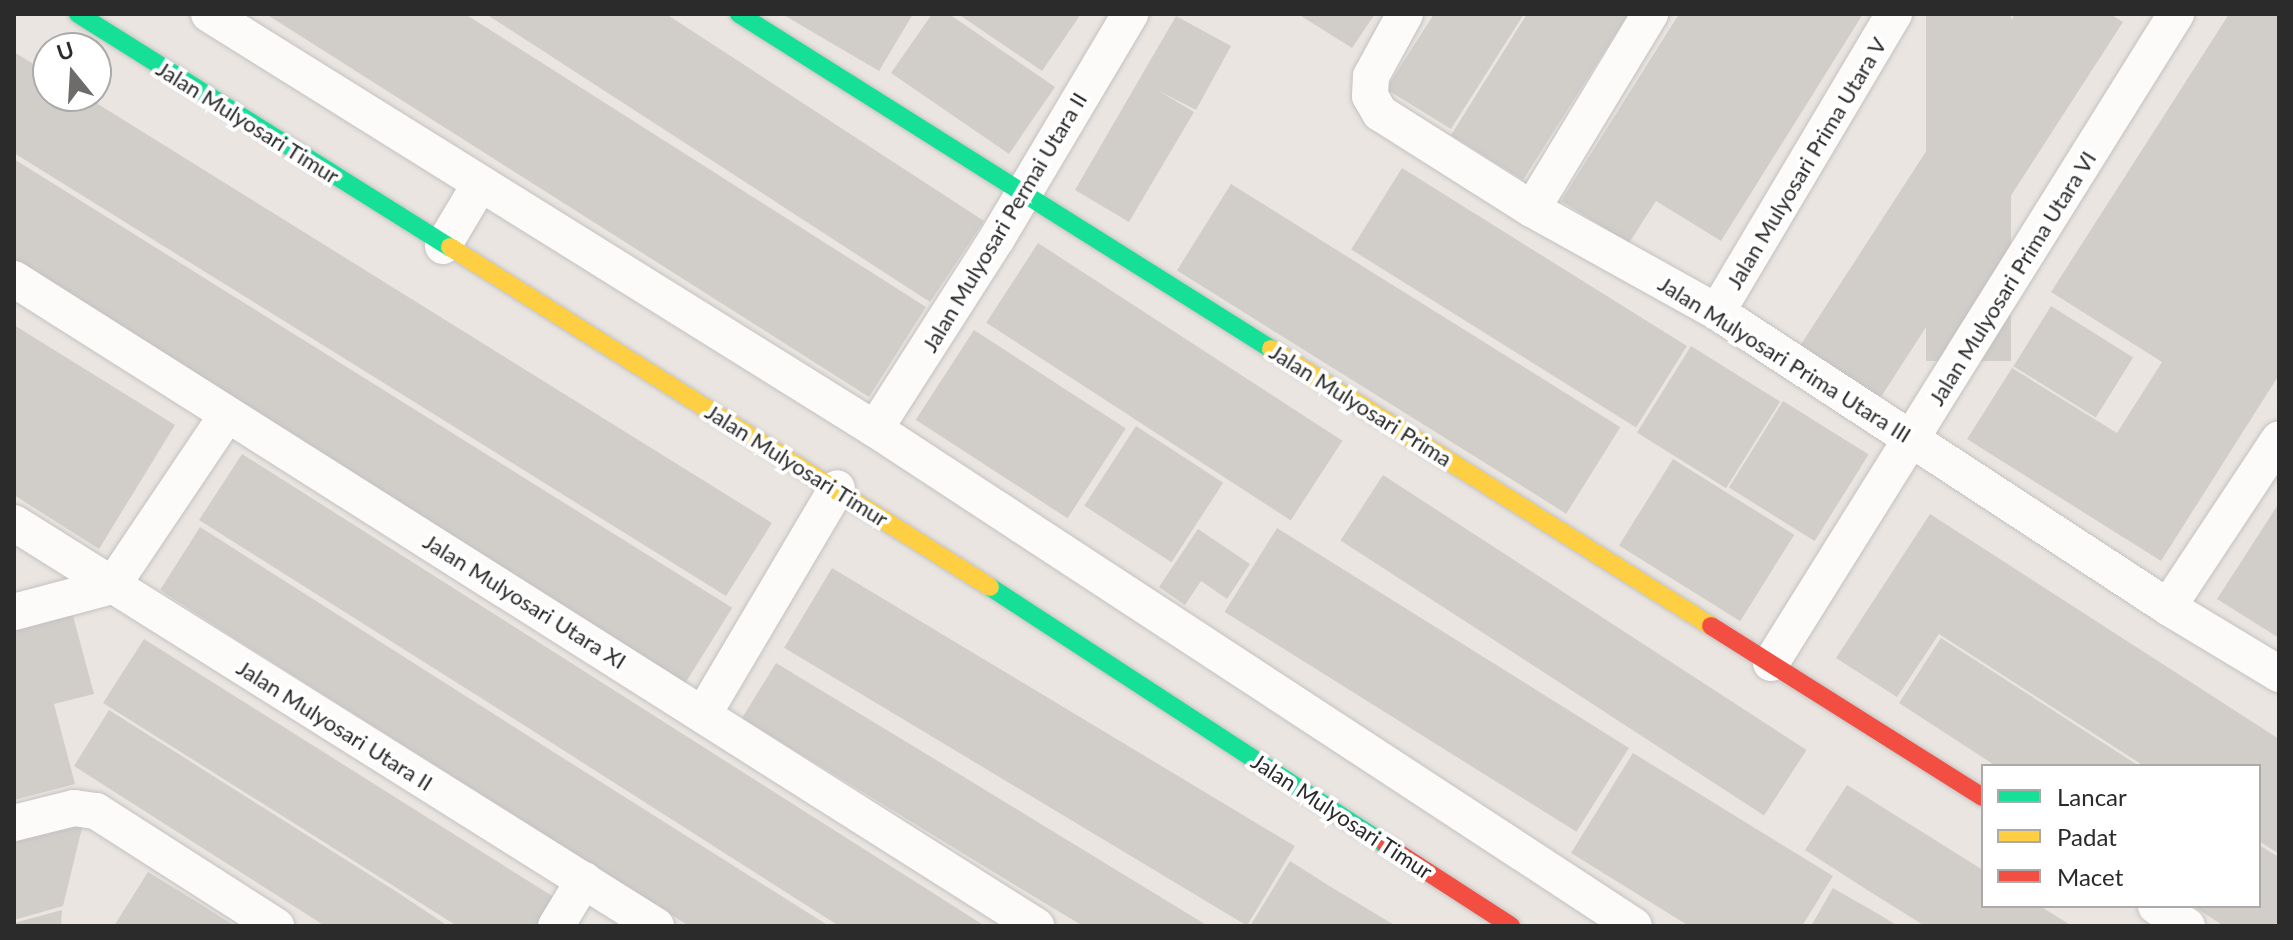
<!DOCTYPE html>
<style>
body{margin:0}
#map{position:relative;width:2293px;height:940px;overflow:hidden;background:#eae5e0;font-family:Lato,sans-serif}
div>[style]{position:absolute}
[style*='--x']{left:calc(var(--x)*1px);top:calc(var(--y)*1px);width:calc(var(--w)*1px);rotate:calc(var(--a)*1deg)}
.building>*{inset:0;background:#d1ceca;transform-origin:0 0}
.roads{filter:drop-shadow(0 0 2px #c3c2c2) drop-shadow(0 0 2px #c3c2c2)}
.street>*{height:36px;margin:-18px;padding:0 18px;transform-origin:18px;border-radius:18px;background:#fcfbfa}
.fast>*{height:18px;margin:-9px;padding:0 9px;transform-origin:9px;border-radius:9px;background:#16e098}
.slow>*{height:18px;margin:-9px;padding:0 9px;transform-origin:9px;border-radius:9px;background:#ffcf43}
.jam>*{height:18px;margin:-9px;padding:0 9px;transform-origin:9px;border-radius:9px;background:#f24e42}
span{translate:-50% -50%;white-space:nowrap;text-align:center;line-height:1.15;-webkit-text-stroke:8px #fff;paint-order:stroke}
.street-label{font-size:22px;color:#2b2b2b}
.frame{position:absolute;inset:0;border:16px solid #2b2b2b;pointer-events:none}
.legend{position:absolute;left:1981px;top:764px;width:280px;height:144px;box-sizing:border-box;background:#fff;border:2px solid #aaa;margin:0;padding:10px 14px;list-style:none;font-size:24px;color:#2b2b2b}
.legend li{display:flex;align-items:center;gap:16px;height:40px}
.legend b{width:40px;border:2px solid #aaa}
.north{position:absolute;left:32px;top:32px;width:80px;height:80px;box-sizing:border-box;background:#fff;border:2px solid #aaa;border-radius:50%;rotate:342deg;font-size:22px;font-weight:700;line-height:32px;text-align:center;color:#2b2b2b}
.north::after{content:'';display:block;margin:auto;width:28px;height:36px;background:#6e6c6a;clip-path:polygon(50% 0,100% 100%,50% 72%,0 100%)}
</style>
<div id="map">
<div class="building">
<i style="clip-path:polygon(266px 14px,465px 14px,926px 307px,869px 397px)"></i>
<i style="clip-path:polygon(486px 14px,666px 14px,984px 221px,930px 302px)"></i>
<i style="clip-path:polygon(782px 14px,913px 14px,879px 71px)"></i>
<i style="clip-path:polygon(932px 14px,949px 14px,1055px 87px,1009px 154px,891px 73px)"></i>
<i style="clip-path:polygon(958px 14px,1081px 14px,1042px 71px)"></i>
<i style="clip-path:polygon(1298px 14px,1375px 14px,1352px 48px)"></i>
<i style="clip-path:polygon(1434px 14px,1524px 14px,1451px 129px,1386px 89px)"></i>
<i style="clip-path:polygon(1527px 14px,1628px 14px,1523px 180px,1451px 135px)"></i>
<i style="clip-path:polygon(1679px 14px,1863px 14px,1721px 241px,1656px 201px,1629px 243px,1561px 201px)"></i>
<i style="left:1926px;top:14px;width:85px;height:347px"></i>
<i style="clip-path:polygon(2015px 14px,2110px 14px,2123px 22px,1879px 400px,1798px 349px)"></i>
<i style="clip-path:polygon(2229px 14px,2279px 14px,2279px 375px,2161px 561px,1967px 439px,2012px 368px,2117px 433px,2162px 362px,2051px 292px)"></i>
<i style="clip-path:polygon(1176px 16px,1231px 46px,1196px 110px,1159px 91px,1194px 112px,1129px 222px,1075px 190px)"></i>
<i style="clip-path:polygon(14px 52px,48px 73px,48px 96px,85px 96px,772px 523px,726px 596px,14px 153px)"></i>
<i style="left:14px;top:159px;width:847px;height:91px;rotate:32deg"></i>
<i style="left:1402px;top:168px;width:336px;height:96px;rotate:32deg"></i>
<i style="left:1231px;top:184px;width:459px;height:102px;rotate:32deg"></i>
<i style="left:1038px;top:243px;width:363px;height:95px;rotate:33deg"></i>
<i style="left:2051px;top:306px;width:97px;height:71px;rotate:32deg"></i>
<i style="clip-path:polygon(14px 325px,175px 425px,99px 549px,14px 495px)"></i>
<i style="left:974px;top:330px;width:181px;height:107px;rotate:33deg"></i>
<i style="left:1691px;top:346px;width:105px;height:102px;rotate:32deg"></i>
<i style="left:1783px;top:401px;width:101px;height:102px;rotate:32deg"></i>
<i style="left:1136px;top:426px;width:104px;height:95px;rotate:33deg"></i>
<i style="clip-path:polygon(242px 454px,307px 495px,985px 926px,839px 926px,519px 722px,199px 520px)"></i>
<i style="left:1673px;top:459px;width:143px;height:102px;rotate:32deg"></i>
<i style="left:1383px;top:475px;width:505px;height:78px;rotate:33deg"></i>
<i style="clip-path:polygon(2279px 503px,2279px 638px,2217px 599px)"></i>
<i style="clip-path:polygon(1930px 514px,2279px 739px,2279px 854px,2259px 841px,2259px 766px,2144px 766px,1939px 634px,1897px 697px,1836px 658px)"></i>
<i style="clip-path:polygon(200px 527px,544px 746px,829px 926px,689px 926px,225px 632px,160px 590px)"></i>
<i style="left:1277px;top:528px;width:415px;height:99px;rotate:32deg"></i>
<i style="clip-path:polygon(1198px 529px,1250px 564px,1227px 599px,1201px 581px,1185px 605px,1159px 587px)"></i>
<i style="left:832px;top:568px;width:540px;height:93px;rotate:31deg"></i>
<i style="clip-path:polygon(72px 612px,94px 694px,54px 704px,75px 784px,14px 800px,14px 627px)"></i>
<i style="clip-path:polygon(1941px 638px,2136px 764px,2134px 766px,1996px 766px,1899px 703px)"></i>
<i style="clip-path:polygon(144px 639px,560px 901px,545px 926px,457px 926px,103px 703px)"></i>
<i style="clip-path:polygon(776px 663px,928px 755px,1208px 926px,1083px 926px,1000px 876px,742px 718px)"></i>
<i style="clip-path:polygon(109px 710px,397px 892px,448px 926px,325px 926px,182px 835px,74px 766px)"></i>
<i style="clip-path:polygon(1633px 753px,1833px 876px,1802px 926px,1689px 926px,1571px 853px)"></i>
<i style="clip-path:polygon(1847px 785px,1983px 870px,1983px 906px,2040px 906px,2072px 926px,1925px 926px,1872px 893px,1805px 850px)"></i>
<i style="clip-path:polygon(84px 820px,63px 906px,14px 920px,14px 839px)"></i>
<i style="clip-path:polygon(2259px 845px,2279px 857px,2279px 926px,2224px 926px,2193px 906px,2259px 906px)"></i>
<i style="clip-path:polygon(1290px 861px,1331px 887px,1396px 926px,1250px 926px)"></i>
<i style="clip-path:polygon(148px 872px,197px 902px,235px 926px,114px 926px)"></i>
<i style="clip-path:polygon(1833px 888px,1880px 915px,1898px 926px,1811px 926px)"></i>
<i style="clip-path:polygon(62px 910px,61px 926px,14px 926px,14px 923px)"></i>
</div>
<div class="roads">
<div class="street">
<i style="--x:209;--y:14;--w:785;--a:31.93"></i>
<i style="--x:875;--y:429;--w:907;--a:33.22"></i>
<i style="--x:1405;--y:14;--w:71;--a:118.7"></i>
<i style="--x:1371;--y:76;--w:20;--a:93"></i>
<i style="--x:1370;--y:96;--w:20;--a:60"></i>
<i style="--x:1380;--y:113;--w:180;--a:32.3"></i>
<i style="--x:1532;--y:209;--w:212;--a:29.1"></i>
<i style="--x:1717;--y:312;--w:539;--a:33.19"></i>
<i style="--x:2168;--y:607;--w:130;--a:31.1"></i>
<i style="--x:1532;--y:209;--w:228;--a:-58.8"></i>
<i style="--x:443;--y:246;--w:72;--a:-59.2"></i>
<i style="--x:14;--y:279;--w:1210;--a:32.34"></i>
<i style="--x:1717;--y:312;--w:347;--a:-59.3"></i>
<i style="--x:875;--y:429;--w:224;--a:-57.4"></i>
<i style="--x:996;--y:240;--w:263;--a:-59.3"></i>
<i style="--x:14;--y:523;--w:758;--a:32.12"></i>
<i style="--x:2168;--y:607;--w:201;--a:-56.5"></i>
<i style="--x:14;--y:612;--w:101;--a:-14.9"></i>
<i style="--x:112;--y:586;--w:206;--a:-56.1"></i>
<i style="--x:1771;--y:663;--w:765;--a:-58.03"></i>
<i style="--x:704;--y:713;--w:261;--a:-59.4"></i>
<i style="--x:14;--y:823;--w:62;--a:-14"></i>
<i style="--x:74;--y:808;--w:22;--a:8"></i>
<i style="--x:96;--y:811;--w:214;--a:32.6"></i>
<i style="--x:2156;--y:906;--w:37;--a:33"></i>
<i style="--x:556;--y:926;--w:54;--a:-58.7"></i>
</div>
<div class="fast">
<i style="--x:78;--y:14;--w:439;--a:32.1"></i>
<i style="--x:739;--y:14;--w:629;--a:32.2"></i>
<i style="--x:990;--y:587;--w:473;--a:33.1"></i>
</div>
<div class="slow">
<i style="--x:450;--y:247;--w:638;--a:32.2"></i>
<i style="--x:1271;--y:349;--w:520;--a:32.19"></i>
</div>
<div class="jam">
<i style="--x:1711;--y:626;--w:321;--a:32.2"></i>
<i style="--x:1386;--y:845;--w:149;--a:32.9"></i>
</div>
</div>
<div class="street-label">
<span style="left:248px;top:122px;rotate:32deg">Jalan Mulyosari Timur</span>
<span style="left:1806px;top:163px;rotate:-59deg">Jalan Mulyosari Prima Utara V</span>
<span style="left:1004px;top:222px;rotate:-59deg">Jalan Mulyosari Permai Utara II</span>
<span style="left:2012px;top:278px;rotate:-58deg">Jalan Mulyosari Prima Utara VI</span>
<span style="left:1785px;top:359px;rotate:32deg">Jalan Mulyosari Prima Utara III</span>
<span style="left:1361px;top:405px;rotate:32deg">Jalan Mulyosari Prima</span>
<span style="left:797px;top:465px;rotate:32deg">Jalan Mulyosari Timur</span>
<span style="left:525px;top:601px;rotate:32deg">Jalan Mulyosari Utara XI</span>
<span style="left:335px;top:725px;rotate:32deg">Jalan Mulyosari Utara II</span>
<span style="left:1342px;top:816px;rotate:33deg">Jalan Mulyosari Timur</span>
</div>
<div class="frame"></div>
<ul class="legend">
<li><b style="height:10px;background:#16e098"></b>Lancar</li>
<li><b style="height:10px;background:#ffcf43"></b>Padat</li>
<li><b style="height:10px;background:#f24e42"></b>Macet</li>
</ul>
<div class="north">U</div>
</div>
